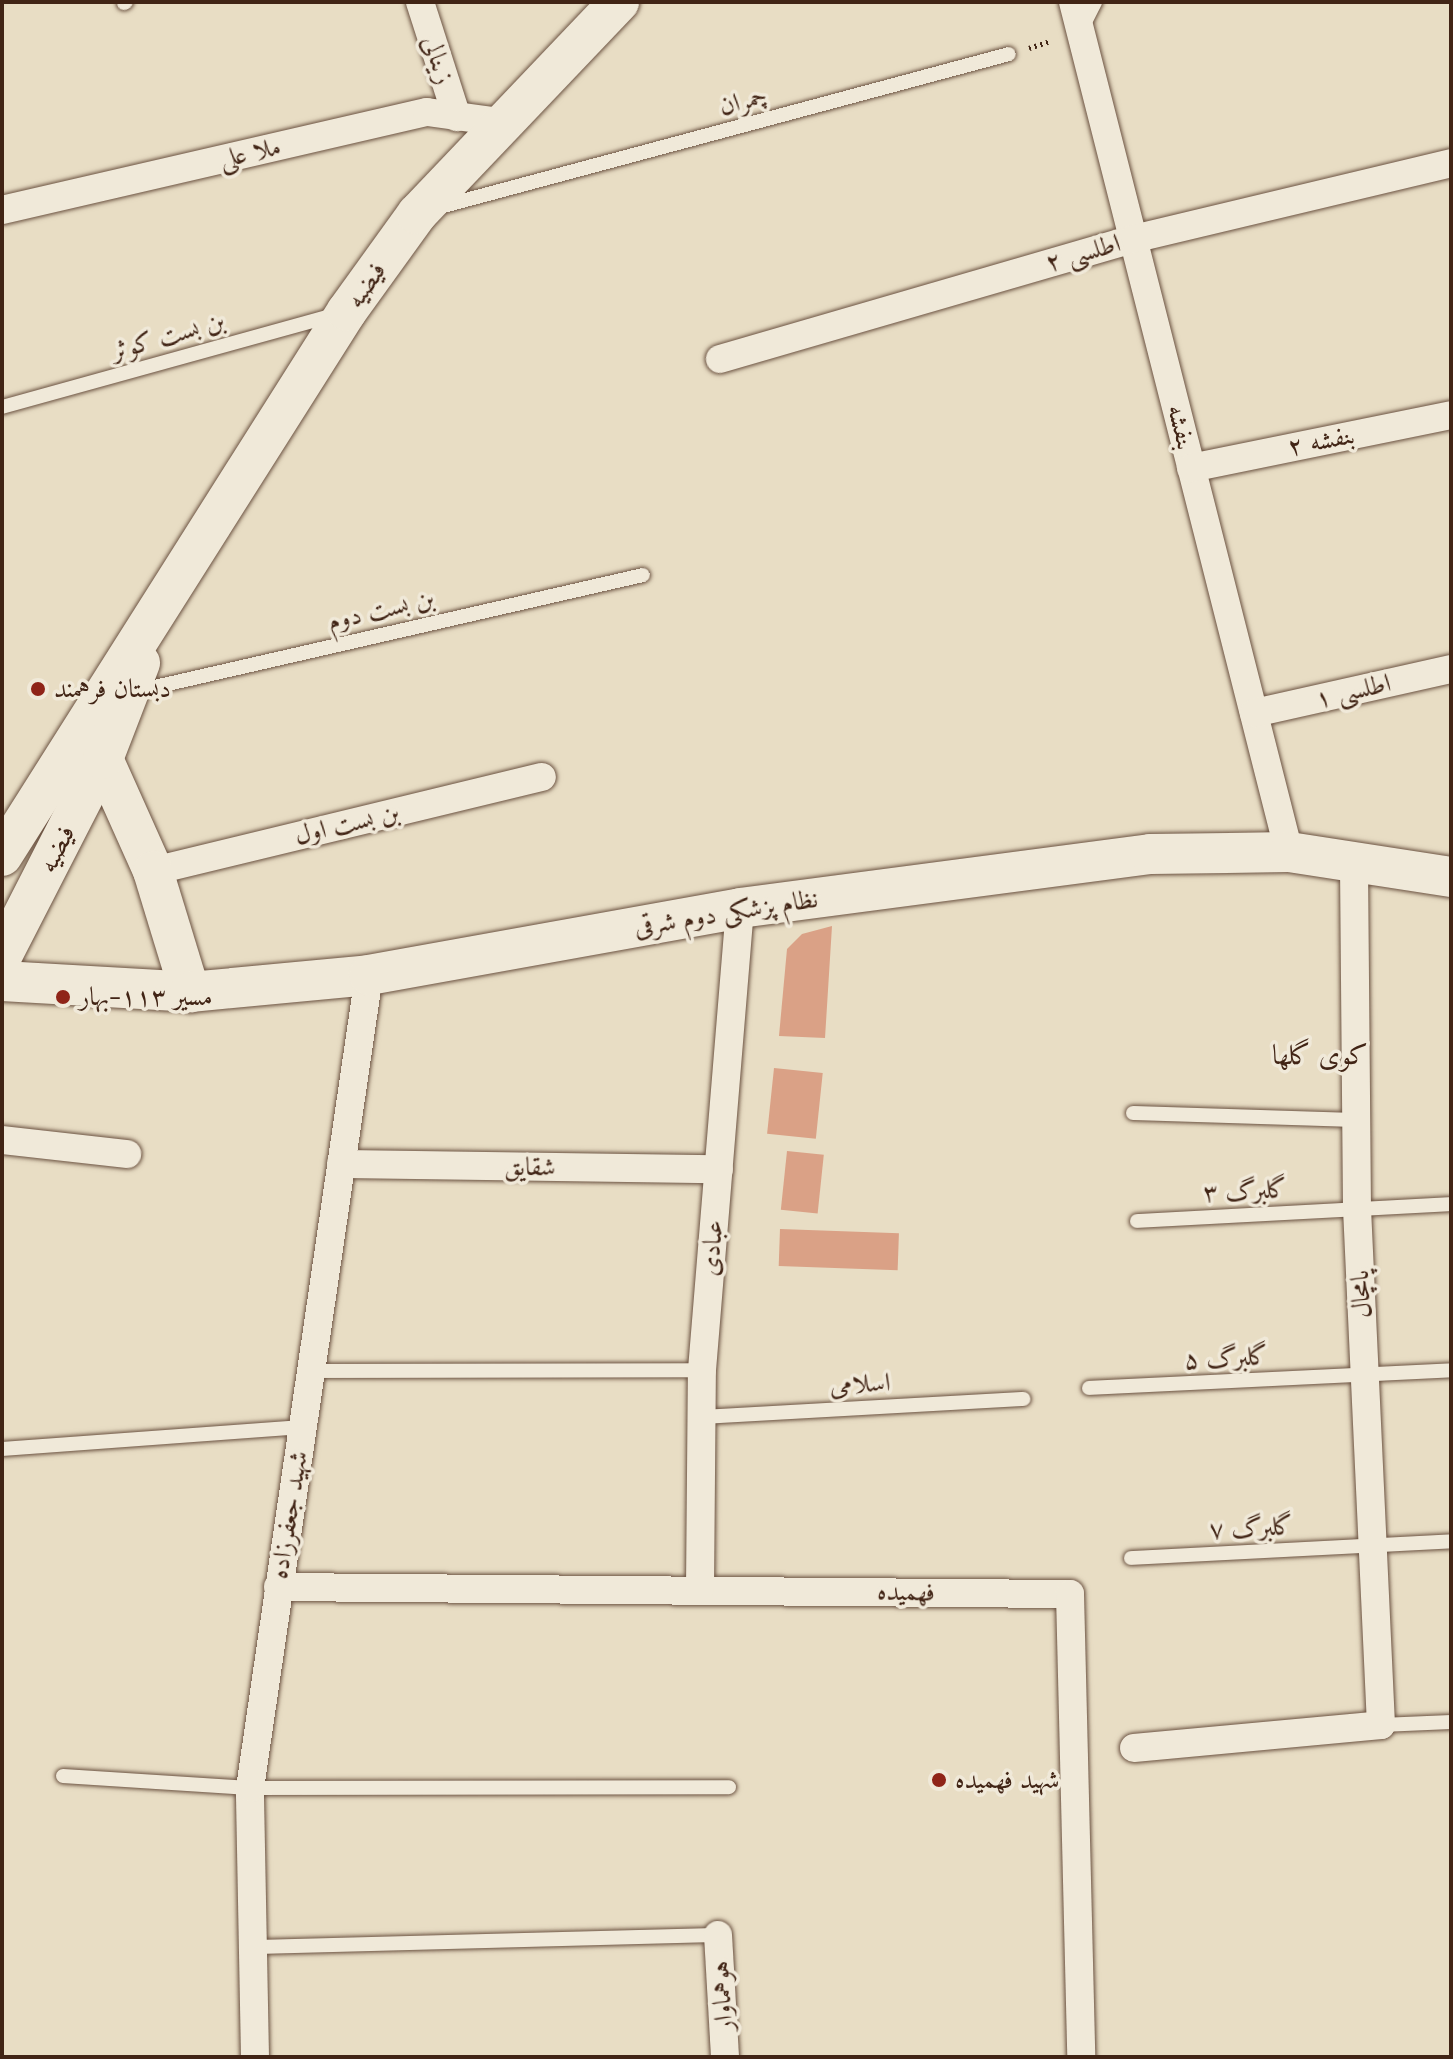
<!DOCTYPE html>
<meta charset="utf-8">
<style>
body{margin:0}
#map{position:relative;width:1453px;height:2059px;overflow:hidden;background:#e8ddc4;font-family:Cardo,Amiri,serif}
div>[style]{position:absolute}
[style*='--x']{left:calc(var(--x)*1px);top:calc(var(--y)*1px);width:calc(var(--w)*1px);rotate:calc(var(--a)*1deg)}
.building>*{inset:0;background:#daa186;transform-origin:0 0}
.path>*{height:5px;margin-top:-2.5px;transform-origin:0;background:repeating-linear-gradient(90deg,#412415 0 2px,transparent 0 6px)}
.roads{filter:drop-shadow(0 0 2px #6b5241) drop-shadow(0 0 2px #6b5241)}
.lane>*{height:14px;margin:-7px;padding:0 7px;transform-origin:7px;border-radius:7px;background:#f0e9d9}
.street>*{height:28px;margin:-14px;padding:0 14px;transform-origin:14px;border-radius:14px;background:#f0e9d9}
.secondary>*{height:40px;margin:-20px;padding:0 20px;transform-origin:20px;border-radius:20px;background:#f0e9d9}
.dots>*{width:22px;height:22px;translate:-50% -50%;box-sizing:border-box;border:4px solid #f0e9d9;border-radius:50%}
span{translate:-50% -50%;white-space:nowrap;text-align:center;line-height:1.15;-webkit-text-stroke:7px #f0e9d9;paint-order:stroke}
.street-label{font-size:26px;color:#412415}
.poi-label{font-size:26px;color:#412415}
.left{translate:0 -50%;text-align:left}
.neighbourhood-label{font-size:28px;color:#412415}
.frame{position:absolute;inset:0;border:4px solid #412415;pointer-events:none}
</style>
<div id="map">
<div class="building">
<i style="clip-path:polygon(832px 926px,825px 1038px,779px 1036px,787px 949px,802px 934px)"></i>
<i style="left:774px;top:1068px;width:49px;height:66px;rotate:6deg"></i>
<i style="left:787px;top:1151px;width:37px;height:59px;rotate:6deg"></i>
<i style="left:780px;top:1229px;width:119px;height:37px;rotate:2deg"></i>
</div>
<div class="path">
<i style="--x:1029;--y:48;--w:22;--a:-18"></i>
</div>
<div class="roads">
<div class="lane">
<i style="--x:124;--y:3;--w:2;--a:-27"></i>
<i style="--x:1082;--y:28;--w:29;--a:-63"></i>
<i style="--x:436;--y:208;--w:593;--a:-15.04"></i>
<i style="--x:2;--y:407;--w:348;--a:-15.5"></i>
<i style="--x:133;--y:692;--w:523;--a:-12.92"></i>
<i style="--x:1133;--y:1113;--w:223;--a:1.8"></i>
<i style="--x:1137;--y:1221;--w:314;--a:-3.1"></i>
<i style="--x:311;--y:1371;--w:391;--a:-0.1"></i>
<i style="--x:1089;--y:1388;--w:362;--a:-2.8"></i>
<i style="--x:700;--y:1417;--w:324;--a:-3.2"></i>
<i style="--x:2;--y:1449;--w:301;--a:-4.2"></i>
<i style="--x:1131;--y:1558;--w:320;--a:-3"></i>
<i style="--x:1381;--y:1725;--w:70;--a:-2.5"></i>
<i style="--x:63;--y:1776;--w:187;--a:3.7"></i>
<i style="--x:250;--y:1788;--w:479;--a:-0.1"></i>
<i style="--x:254;--y:1947;--w:464;--a:-1.5"></i>
</div>
<div class="street">
<i style="--x:420;--y:2;--w:121;--a:72.2"></i>
<i style="--x:1073;--y:2;--w:877;--a:75.74"></i>
<i style="--x:2;--y:210;--w:436;--a:-13"></i>
<i style="--x:427;--y:112;--w:74;--a:7.8"></i>
<i style="--x:720;--y:359;--w:430;--a:-16.2"></i>
<i style="--x:1133;--y:239;--w:327;--a:-13.4"></i>
<i style="--x:1191;--y:468;--w:265;--a:-11.5"></i>
<i style="--x:1254;--y:713;--w:202;--a:-12.6"></i>
<i style="--x:153;--y:871;--w:400;--a:-13.6"></i>
<i style="--x:2;--y:1140;--w:126;--a:6.4"></i>
<i style="--x:341;--y:1164;--w:378;--a:0.8"></i>
<i style="--x:278;--y:1587;--w:792;--a:0.51"></i>
<i style="--x:1070;--y:1594;--w:463;--a:88.6"></i>
<i style="--x:700;--y:1589;--w:219;--a:-89.5"></i>
<i style="--x:702;--y:1370;--w:464;--a:-85.3"></i>
<i style="--x:1134;--y:1748;--w:248;--a:-5.3"></i>
<i style="--x:1381;--y:1725;--w:517;--a:-92.66"></i>
<i style="--x:1357;--y:1209;--w:347;--a:-90.5"></i>
<i style="--x:718;--y:1935;--w:122;--a:86.7"></i>
<i style="--x:255;--y:2057;--w:269;--a:-91.1"></i>
<i style="--x:250;--y:1788;--w:822;--a:-81.67"></i>
</div>
<div class="secondary">
<i style="--x:103;--y:759;--w:123;--a:65.9"></i>
<i style="--x:153;--y:871;--w:127;--a:73"></i>
<i style="--x:2;--y:856;--w:645;--a:-57.67"></i>
<i style="--x:347;--y:311;--w:120;--a:-54.2"></i>
<i style="--x:417;--y:214;--w:293;--a:-46.4"></i>
<i style="--x:2;--y:956;--w:221;--a:-62.9"></i>
<i style="--x:103;--y:759;--w:103;--a:-68.9"></i>
<i style="--x:2;--y:981;--w:188;--a:3.3"></i>
<i style="--x:190;--y:992;--w:180;--a:-5.4"></i>
<i style="--x:369;--y:975;--w:377;--a:-10.2"></i>
<i style="--x:740;--y:908;--w:414;--a:-7.5"></i>
<i style="--x:1150;--y:854;--w:139;--a:-0.8"></i>
<i style="--x:1289;--y:852;--w:164;--a:8.8"></i>
</div>
</div>
<div class="dots">
<i style="left:38px;top:689px;background:#8f2418"></i>
<i style="left:63px;top:997px;background:#8f2418"></i>
<i style="left:939px;top:1780px;background:#8f2418"></i>
</div>
<div class="street-label">
<span style="left:438px;top:60px;rotate:72deg">زینالی</span>
<span style="left:743px;top:101px;rotate:-15deg">چمران</span>
<span style="left:250px;top:153px;rotate:-13deg">ملا علی</span>
<span style="left:1083px;top:253px;rotate:-16deg">اطلسی ۲</span>
<span style="left:366px;top:285px;rotate:-55deg">فیضیه</span>
<span style="left:168px;top:336px;rotate:-16deg">بن بست کوثر</span>
<span style="left:1181px;top:427px;rotate:76deg">بنفشه</span>
<span style="left:1321px;top:441px;rotate:-11deg">بنفشه ۲</span>
<span style="left:381px;top:610px;rotate:-13deg">بن بست دوم</span>
<span style="left:1353px;top:691px;rotate:-13deg">اطلسی ۱</span>
<span style="left:347px;top:824px;rotate:-13deg">بن بست اول</span>
<span style="left:57px;top:849px;rotate:-63deg">فیضیه</span>
<span style="left:726px;top:913px;rotate:-9deg">نظام پزشکی دوم شرقی</span>
<span style="left:530px;top:1167px;rotate:1deg">شقایق</span>
<span style="left:1245px;top:1191px;rotate:-3deg">گلبرگ ۳</span>
<span style="left:712px;top:1248px;rotate:-85deg">عبادی</span>
<span style="left:1361px;top:1294px;rotate:-93deg">پامچال</span>
<span style="left:1226px;top:1358px;rotate:-3deg">گلبرگ ۵</span>
<span style="left:860px;top:1384px;rotate:-3deg">اسلامی</span>
<span style="left:289px;top:1515px;rotate:-81deg">شهید جعفرزاده</span>
<span style="left:1251px;top:1528px;rotate:-3deg">گلبرگ ۷</span>
<span style="left:906px;top:1592px;rotate:1deg">فهمیده</span>
<span style="left:722px;top:1996px;rotate:-94deg">هوهماوار</span>
</div>
<div class="poi-label">
<span class="left" style="left:54px;top:689px">دبستان فرهمند</span>
<span class="left" style="left:79px;top:997px">مسیر ۱۱۳-بهار</span>
<span class="left" style="left:955px;top:1780px">شهید فهمیده</span>
</div>
<div class="neighbourhood-label">
<span style="left:1320px;top:1055px">کوی گلها</span>
</div>
<div class="frame"></div>
</div>
